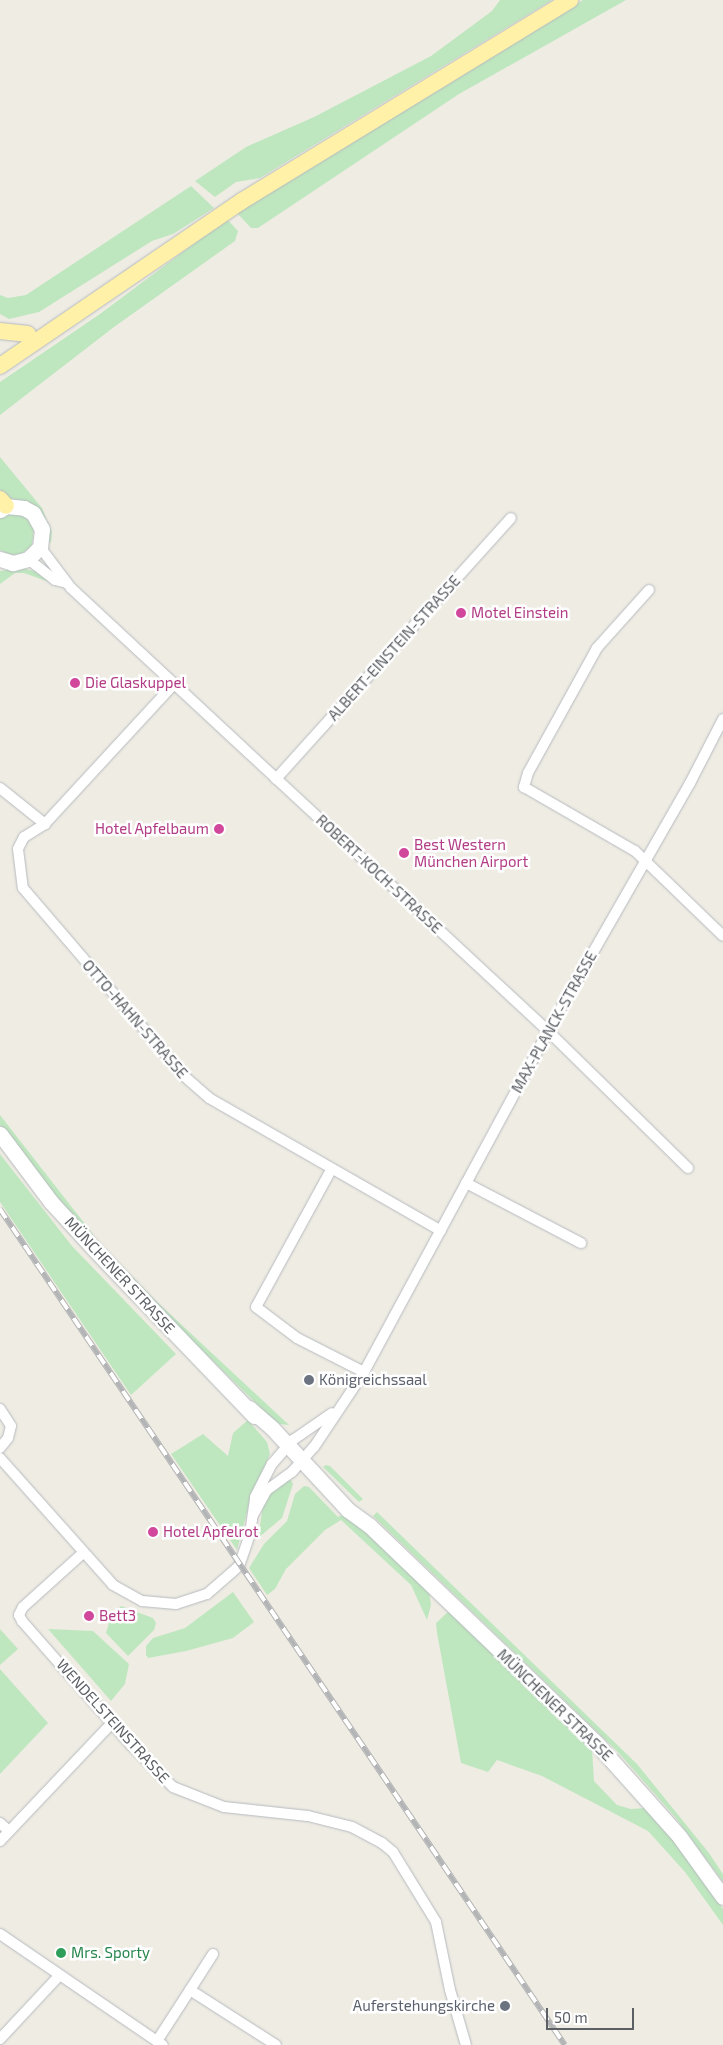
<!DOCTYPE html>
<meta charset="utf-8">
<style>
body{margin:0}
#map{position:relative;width:723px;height:2045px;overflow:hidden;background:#efece4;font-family:"Exo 2",sans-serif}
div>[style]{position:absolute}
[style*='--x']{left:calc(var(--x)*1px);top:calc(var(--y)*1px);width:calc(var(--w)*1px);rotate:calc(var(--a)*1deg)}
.green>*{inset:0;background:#bfe7bf}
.roads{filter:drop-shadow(0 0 1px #b6babe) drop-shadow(0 0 1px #b6babe)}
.street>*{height:10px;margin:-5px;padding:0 5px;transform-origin:5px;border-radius:5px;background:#fff}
.secondary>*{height:15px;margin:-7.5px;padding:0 7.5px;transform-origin:7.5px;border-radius:7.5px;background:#fff}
.primary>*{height:16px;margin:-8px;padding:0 8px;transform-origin:8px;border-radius:8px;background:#fff1a8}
.rail>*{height:5.5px;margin-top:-2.75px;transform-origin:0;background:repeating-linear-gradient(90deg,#fff 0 11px,#b3b4b5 0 22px);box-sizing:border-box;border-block:1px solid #b3b4b5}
.dots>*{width:14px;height:14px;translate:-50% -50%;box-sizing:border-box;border:2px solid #fff;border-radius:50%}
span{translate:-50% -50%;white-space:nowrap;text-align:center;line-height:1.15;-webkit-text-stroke:5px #fff;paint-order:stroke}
.hotel-label{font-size:15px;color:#b23c85}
.left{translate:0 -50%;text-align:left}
.right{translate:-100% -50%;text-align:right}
.street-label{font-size:15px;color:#5c6065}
.worship-label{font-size:15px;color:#5b616d}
.leisure-label{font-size:15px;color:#27864d}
.scale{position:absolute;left:546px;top:2008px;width:88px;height:22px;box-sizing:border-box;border:2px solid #5c6065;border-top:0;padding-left:6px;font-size:15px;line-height:18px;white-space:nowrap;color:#5c6065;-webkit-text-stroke:4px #fff;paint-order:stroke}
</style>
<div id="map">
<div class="green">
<i style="clip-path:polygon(500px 0,552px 0,260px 178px,236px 182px,215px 197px,195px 181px,246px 147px,314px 117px,431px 56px,492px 11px)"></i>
<i style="clip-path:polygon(583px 0,626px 0,459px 94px,258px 228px,251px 228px,237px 213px)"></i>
<i style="clip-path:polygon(191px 186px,214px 208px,173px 234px,152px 241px,39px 312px,9px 319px,0 314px,0 295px,8px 298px,26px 295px)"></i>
<i style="clip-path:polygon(227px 219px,238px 231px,235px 241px,114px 327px,0 415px,0 382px,100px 314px)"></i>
<i style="clip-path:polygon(0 457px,42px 508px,52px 532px,51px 542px,48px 543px,47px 520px,40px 512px,23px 502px,9px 499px,0 490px)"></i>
<i style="clip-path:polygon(11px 514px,24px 516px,34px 527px,32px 546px,21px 554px,10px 555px,0 550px,0 518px)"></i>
<i style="clip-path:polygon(21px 568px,35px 571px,52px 583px,24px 573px,15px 573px,0 584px,0 571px)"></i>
<i style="clip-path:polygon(0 1115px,99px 1242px,155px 1300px,289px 1425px,279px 1424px,271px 1418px,93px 1243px,0 1125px)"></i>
<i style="clip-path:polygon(0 1154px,72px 1246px,176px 1354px,131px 1395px,0 1202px)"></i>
<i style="clip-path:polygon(248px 1420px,267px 1442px,270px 1454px,250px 1501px,237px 1550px,171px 1454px,203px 1434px,228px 1456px,233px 1433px)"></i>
<i style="clip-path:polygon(326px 1465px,330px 1466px,363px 1499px,359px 1502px,323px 1467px)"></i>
<i style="clip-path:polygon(286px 1480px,291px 1480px,293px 1484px,282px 1518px,258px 1538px,263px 1506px,272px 1491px)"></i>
<i style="clip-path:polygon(304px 1486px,309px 1487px,338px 1517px,347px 1513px,429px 1591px,431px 1605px,427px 1620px,411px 1585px,341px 1520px,325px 1530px,286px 1569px,275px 1589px,267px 1595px,249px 1568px,264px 1544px,287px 1521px,295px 1494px)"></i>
<i style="clip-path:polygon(377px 1512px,637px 1764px,709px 1853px,723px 1874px,723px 1882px,675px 1817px,617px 1751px,373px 1516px)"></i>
<i style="clip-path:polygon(233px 1592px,254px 1622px,233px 1638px,186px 1651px,148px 1658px,146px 1655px,146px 1646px,153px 1638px,185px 1628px)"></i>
<i style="clip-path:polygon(121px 1606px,153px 1618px,156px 1623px,154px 1630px,128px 1656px,106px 1633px,109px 1623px,116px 1615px,114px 1613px)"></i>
<i style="clip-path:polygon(449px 1611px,592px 1749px,594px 1781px,617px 1805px,631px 1809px,646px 1808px,666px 1829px,723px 1909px,723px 1925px,685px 1872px,648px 1831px,542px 1776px,497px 1760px,488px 1772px,461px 1763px,437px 1633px,436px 1623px)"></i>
<i style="clip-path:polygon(0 1629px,18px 1649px,0 1665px)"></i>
<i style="clip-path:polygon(48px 1629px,93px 1631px,129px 1664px,125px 1684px,111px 1701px)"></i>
<i style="clip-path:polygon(0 1669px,48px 1723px,0 1774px)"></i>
</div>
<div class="roads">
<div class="street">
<i style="--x:40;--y:547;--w:51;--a:52.9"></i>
<i style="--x:71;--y:588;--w:651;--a:42.88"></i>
<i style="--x:548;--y:1031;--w:196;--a:44.4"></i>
<i style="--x:28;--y:559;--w:34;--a:38"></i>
<i style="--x:55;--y:580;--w:12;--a:14"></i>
<i style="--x:649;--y:590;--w:78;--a:131.9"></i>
<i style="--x:597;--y:648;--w:143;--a:118.9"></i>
<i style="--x:528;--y:773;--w:15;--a:106"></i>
<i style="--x:524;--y:787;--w:128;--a:30"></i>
<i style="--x:635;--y:851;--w:122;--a:44"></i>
<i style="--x:174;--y:684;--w:190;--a:132.7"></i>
<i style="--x:45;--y:824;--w:25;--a:148"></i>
<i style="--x:24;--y:837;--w:13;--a:117"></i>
<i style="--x:18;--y:849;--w:39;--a:83"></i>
<i style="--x:23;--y:888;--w:248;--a:49.4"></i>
<i style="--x:184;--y:1076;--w:33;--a:41"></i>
<i style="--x:209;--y:1098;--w:267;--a:29.8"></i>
<i style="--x:276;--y:779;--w:351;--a:-48"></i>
<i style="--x:0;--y:788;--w:58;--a:38.7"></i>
<i style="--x:331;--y:1170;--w:156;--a:118.7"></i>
<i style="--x:256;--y:1307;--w:51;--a:37.1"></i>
<i style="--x:297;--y:1338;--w:75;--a:26.9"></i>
<i style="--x:466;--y:1183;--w:130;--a:27.6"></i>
<i style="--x:0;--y:1409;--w:20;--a:57"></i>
<i style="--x:11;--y:1426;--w:12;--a:104"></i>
<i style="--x:8;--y:1438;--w:13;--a:129"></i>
<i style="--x:0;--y:1458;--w:170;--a:48.3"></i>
<i style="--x:113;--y:1585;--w:33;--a:29"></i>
<i style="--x:142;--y:1601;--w:34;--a:5"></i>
<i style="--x:176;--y:1604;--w:33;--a:-18"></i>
<i style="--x:207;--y:1594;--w:43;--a:-41.2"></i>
<i style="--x:239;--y:1566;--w:34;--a:-71"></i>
<i style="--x:250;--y:1534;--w:37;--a:-82"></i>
<i style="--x:255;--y:1497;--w:37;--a:-63"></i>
<i style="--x:272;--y:1464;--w:32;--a:-49"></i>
<i style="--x:293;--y:1440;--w:47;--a:-34.7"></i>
<i style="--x:253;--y:1515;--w:29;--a:-61"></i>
<i style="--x:267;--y:1490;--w:31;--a:-36"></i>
<i style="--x:292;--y:1472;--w:33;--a:-49"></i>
<i style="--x:314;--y:1447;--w:90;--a:-56.3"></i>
<i style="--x:364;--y:1372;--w:387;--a:-61.6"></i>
<i style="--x:548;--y:1031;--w:286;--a:-60.2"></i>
<i style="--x:690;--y:783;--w:72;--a:-62.7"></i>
<i style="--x:83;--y:1553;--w:81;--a:138"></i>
<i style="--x:23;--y:1607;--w:9;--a:117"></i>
<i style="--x:19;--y:1615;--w:7;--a:63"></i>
<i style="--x:22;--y:1621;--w:167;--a:48.7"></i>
<i style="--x:132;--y:1746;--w:58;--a:45"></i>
<i style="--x:173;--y:1787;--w:55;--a:21.4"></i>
<i style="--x:224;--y:1807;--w:84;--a:6.1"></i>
<i style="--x:308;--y:1816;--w:45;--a:14"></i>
<i style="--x:352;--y:1827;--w:34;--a:28"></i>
<i style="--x:382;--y:1843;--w:14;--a:39"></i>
<i style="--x:393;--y:1852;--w:82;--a:58.4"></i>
<i style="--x:436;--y:1922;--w:69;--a:78.4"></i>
<i style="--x:450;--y:1990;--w:57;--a:73.8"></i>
<i style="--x:0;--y:1823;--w:12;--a:42"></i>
<i style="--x:0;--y:1841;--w:164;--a:-46.5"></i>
<i style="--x:0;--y:1934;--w:197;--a:34.3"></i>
<i style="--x:213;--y:1954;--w:43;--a:122.6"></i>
<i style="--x:190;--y:1990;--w:102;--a:32.6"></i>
<i style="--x:0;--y:2039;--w:86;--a:-46.9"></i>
<i style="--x:157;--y:2041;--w:61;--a:-57.1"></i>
</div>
<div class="secondary">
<i style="--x:0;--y:510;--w:7;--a:-34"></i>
<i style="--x:6;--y:506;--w:18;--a:6"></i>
<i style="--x:24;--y:508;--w:10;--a:29"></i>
<i style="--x:33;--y:513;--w:18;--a:61"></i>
<i style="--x:42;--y:529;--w:18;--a:96"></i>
<i style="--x:40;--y:547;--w:17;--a:135"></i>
<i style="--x:28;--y:559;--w:16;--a:165"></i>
<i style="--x:13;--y:563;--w:14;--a:-163"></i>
<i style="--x:0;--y:1134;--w:85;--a:53.1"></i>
<i style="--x:51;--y:1202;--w:65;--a:47.5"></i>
<i style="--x:95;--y:1250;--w:230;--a:46.2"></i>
<i style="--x:249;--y:1408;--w:30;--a:41"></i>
<i style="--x:272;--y:1428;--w:112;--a:47.2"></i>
<i style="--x:348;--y:1510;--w:27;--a:36"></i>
<i style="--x:370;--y:1526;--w:315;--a:43.8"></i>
<i style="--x:597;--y:1744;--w:123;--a:48.3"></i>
<i style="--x:679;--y:1836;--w:75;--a:54.2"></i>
</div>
<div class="primary">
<i style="--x:0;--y:331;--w:28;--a:6"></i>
<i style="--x:0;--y:366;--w:293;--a:-34.3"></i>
<i style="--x:242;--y:201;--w:385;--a:-31.5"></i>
<i style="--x:0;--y:499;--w:9;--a:49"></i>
</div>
</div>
<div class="rail">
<i style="--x:0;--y:1209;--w:1009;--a:55.95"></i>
</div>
<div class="dots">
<i style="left:461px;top:613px;background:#d1479c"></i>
<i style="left:75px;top:683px;background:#d1479c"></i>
<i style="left:219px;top:829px;background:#d1479c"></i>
<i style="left:404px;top:853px;background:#d1479c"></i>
<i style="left:309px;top:1380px;background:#6b7280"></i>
<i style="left:153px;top:1532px;background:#d1479c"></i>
<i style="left:89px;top:1616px;background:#d1479c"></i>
<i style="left:61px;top:1953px;background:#2e9e5b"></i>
<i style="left:505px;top:2006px;background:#6b7280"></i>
</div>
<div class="hotel-label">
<span class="left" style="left:471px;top:613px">Motel Einstein</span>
<span class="left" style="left:85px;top:683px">Die Glaskuppel</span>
<span class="right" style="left:209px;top:829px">Hotel Apfelbaum</span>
<span class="left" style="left:414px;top:853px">Best Western<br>München Airport</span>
<span class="left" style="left:163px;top:1532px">Hotel Apfelrot</span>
<span class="left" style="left:99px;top:1616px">Bett3</span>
</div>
<div class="street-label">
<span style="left:394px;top:648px;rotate:-48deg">ALBERT-EINSTEIN-STRASSE</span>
<span style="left:379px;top:874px;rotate:43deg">ROBERT-KOCH-STRASSE</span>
<span style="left:135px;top:1019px;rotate:49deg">OTTO-HAHN-STRASSE</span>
<span style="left:554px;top:1022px;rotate:-61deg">MAX-PLANCK-STRASSE</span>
<span style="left:120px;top:1275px;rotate:47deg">MÜNCHENER STRASSE</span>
<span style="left:555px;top:1705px;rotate:44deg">MÜNCHENER STRASSE</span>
<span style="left:113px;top:1721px;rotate:48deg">WENDELSTEINSTRASSE</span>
</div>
<div class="worship-label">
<span class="left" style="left:319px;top:1380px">Königreichssaal</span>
<span class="right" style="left:495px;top:2006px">Auferstehungskirche</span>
</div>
<div class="leisure-label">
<span class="left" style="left:71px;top:1953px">Mrs. Sporty</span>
</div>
<div class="scale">50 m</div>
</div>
